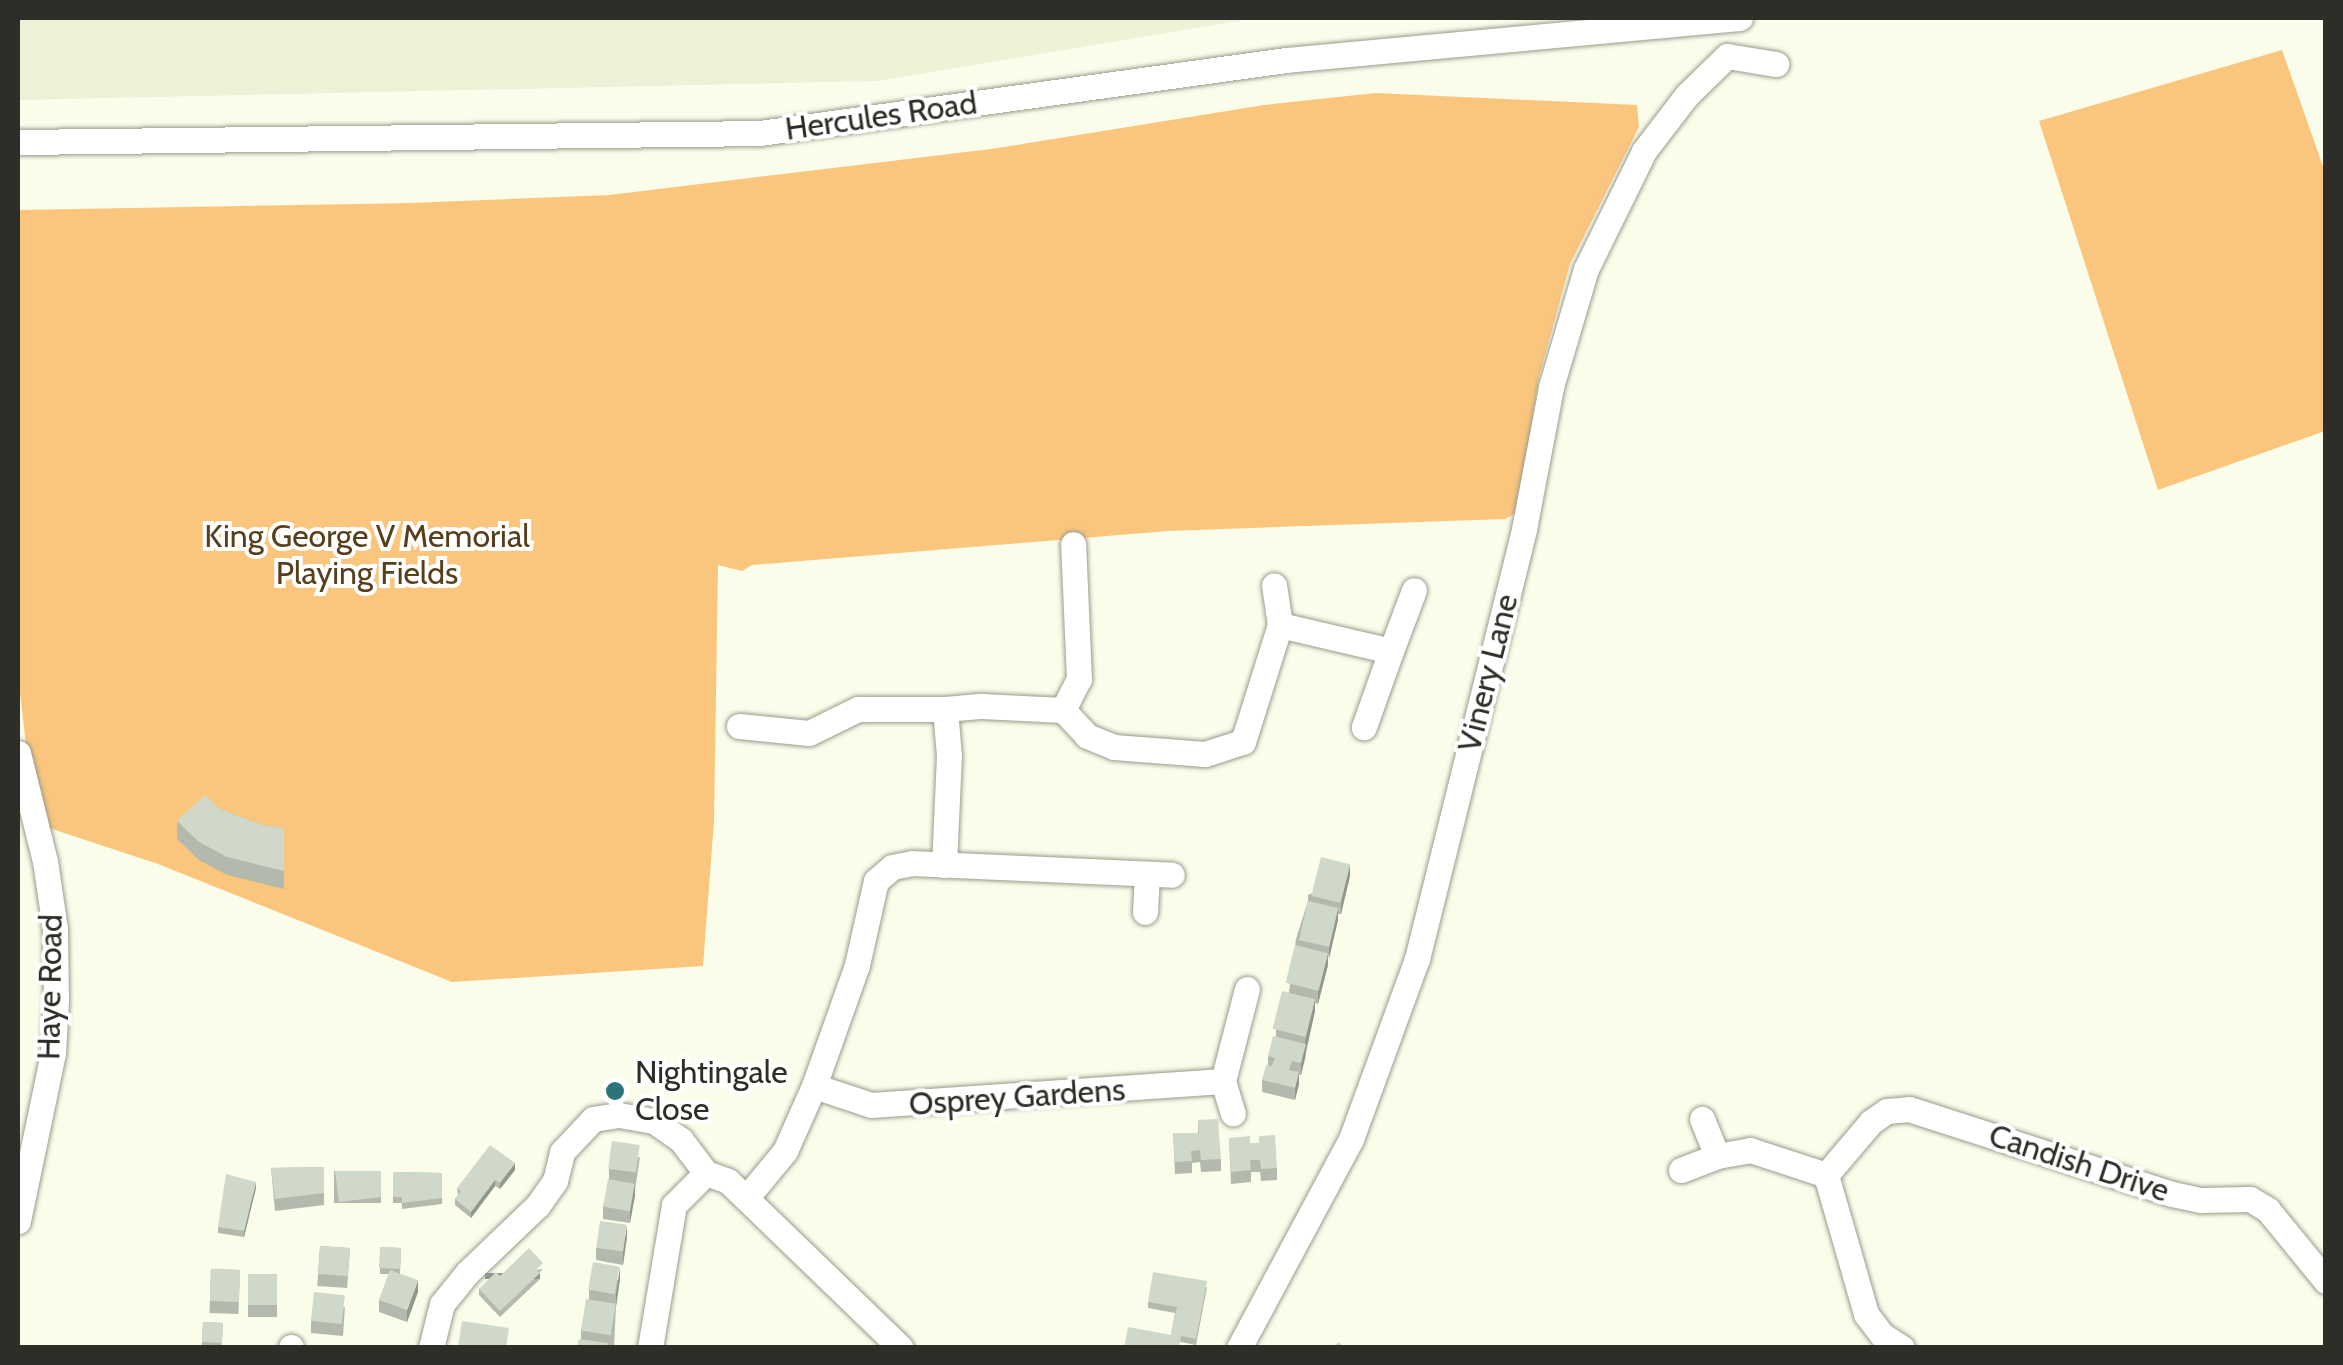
<!DOCTYPE html>
<style>
body{margin:0}
#map{position:relative;width:2343px;height:1365px;overflow:hidden;background:#fbfdeb;font-family:Cabin,sans-serif}
div>[style]{position:absolute}
[style*='--x']{left:calc(var(--x)*1px);top:calc(var(--y)*1px);width:calc(var(--w)*1px);rotate:calc(var(--a)*1deg)}
.built>*{inset:0;background:#eef0d7}
.green>*{inset:0;background:#fac67e}
.roads{filter:drop-shadow(0 0 2px #9a9b8c) drop-shadow(0 0 2px #9a9b8c)}
.minor>*{height:25px;margin:-12.5px;padding:0 12.5px;transform-origin:12.5px;border-radius:12.5px;background:#fff}
.wall>*{inset:0;background:#b3baad;transform-origin:0 0}
.shaded-wall>*{inset:0;background:#92978d;transform-origin:0 0}
.building>*{inset:0;background:#d0d8c9;transform-origin:0 0}
.dots>*{width:28px;height:28px;translate:-50% -50%;box-sizing:border-box;border:5px solid #fff;border-radius:50%}
span{translate:-50% -50%;white-space:nowrap;text-align:center;line-height:1.15;-webkit-text-stroke:8px #fff;paint-order:stroke}
.street-label{font-size:32px;color:#2e2e28}
.park-label{font-size:32px;color:#583f1b}
.poi-label{font-size:32px;color:#2e2e28}
.left{translate:0 -50%;text-align:left}
.frame{position:absolute;inset:0;border:20px solid #2e2e28;pointer-events:none}
</style>
<div id="map">
<div class="built">
<i style="clip-path:polygon(18px 18px,1256px 18px,877px 81px,18px 100px)"></i>
</div>
<div class="green">
<i style="clip-path:polygon(2282px 50px,2325px 172px,2325px 431px,2158px 490px,2039px 121px)"></i>
<i style="clip-path:polygon(1376px 93px,1637px 105px,1639px 127px,1570px 264px,1539px 377px,1518px 512px,1505px 519px,1168px 531px,752px 565px,742px 571px,718px 565px,714px 821px,703px 966px,452px 982px,158px 864px,43px 826px,28px 763px,18px 675px,18px 210px,412px 203px,609px 195px,991px 149px,1264px 105px)"></i>
</div>
<div class="roads">
<div class="minor">
<i style="--x:18;--y:142;--w:742;--a:-0.69"></i>
<i style="--x:760;--y:133;--w:531;--a:-7.9"></i>
<i style="--x:1286;--y:60;--w:456;--a:-5.3"></i>
<i style="--x:1280;--y:625;--w:114;--a:13.2"></i>
<i style="--x:1391;--y:651;--w:81;--a:109.6"></i>
<i style="--x:1391;--y:651;--w:65;--a:-69.3"></i>
<i style="--x:1063;--y:710;--w:35;--a:-63"></i>
<i style="--x:1079;--y:679;--w:135;--a:-92.5"></i>
<i style="--x:739;--y:726;--w:70;--a:5.7"></i>
<i style="--x:809;--y:733;--w:55;--a:-26.1"></i>
<i style="--x:858;--y:709;--w:87;--a:0"></i>
<i style="--x:18;--y:753;--w:111;--a:76"></i>
<i style="--x:45;--y:861;--w:69;--a:81.6"></i>
<i style="--x:55;--y:929;--w:71;--a:89.2"></i>
<i style="--x:56;--y:1000;--w:53;--a:93.2"></i>
<i style="--x:53;--y:1053;--w:172;--a:101.8"></i>
<i style="--x:944;--y:865;--w:109;--a:-87.4"></i>
<i style="--x:949;--y:756;--w:47;--a:-94.9"></i>
<i style="--x:945;--y:709;--w:37;--a:-5"></i>
<i style="--x:982;--y:706;--w:81;--a:2.8"></i>
<i style="--x:1063;--y:710;--w:35;--a:47"></i>
<i style="--x:1087;--y:736;--w:29;--a:22"></i>
<i style="--x:1114;--y:747;--w:91;--a:4.4"></i>
<i style="--x:1205;--y:754;--w:40;--a:-18"></i>
<i style="--x:1243;--y:742;--w:123;--a:-72.5"></i>
<i style="--x:1280;--y:625;--w:40;--a:-98.5"></i>
<i style="--x:1145;--y:912;--w:38;--a:-87"></i>
<i style="--x:1223;--y:1081;--w:34;--a:73"></i>
<i style="--x:814;--y:1086;--w:60;--a:18.4"></i>
<i style="--x:871;--y:1105;--w:353;--a:-3.9"></i>
<i style="--x:1223;--y:1081;--w:95;--a:-75.4"></i>
<i style="--x:1717;--y:1156;--w:34;--a:-10"></i>
<i style="--x:1750;--y:1150;--w:80;--a:18.2"></i>
<i style="--x:1826;--y:1175;--w:70;--a:-49.7"></i>
<i style="--x:1871;--y:1122;--w:19;--a:-35"></i>
<i style="--x:1887;--y:1111;--w:22;--a:-5"></i>
<i style="--x:1909;--y:1109;--w:276;--a:17.9"></i>
<i style="--x:2172;--y:1194;--w:30;--a:12"></i>
<i style="--x:2201;--y:1200;--w:49;--a:-1.2"></i>
<i style="--x:2250;--y:1199;--w:21;--a:31"></i>
<i style="--x:2268;--y:1210;--w:92;--a:50.8"></i>
<i style="--x:1681;--y:1170;--w:39;--a:-21"></i>
<i style="--x:1717;--y:1156;--w:40;--a:-112"></i>
<i style="--x:1826;--y:1175;--w:145;--a:73.9"></i>
<i style="--x:1866;--y:1314;--w:26;--a:53"></i>
<i style="--x:1882;--y:1335;--w:24;--a:33"></i>
<i style="--x:747;--y:1197;--w:60;--a:-50.4"></i>
<i style="--x:785;--y:1151;--w:71;--a:-66"></i>
<i style="--x:814;--y:1086;--w:128;--a:-70.4"></i>
<i style="--x:857;--y:965;--w:86;--a:-77.3"></i>
<i style="--x:876;--y:881;--w:21;--a:-41"></i>
<i style="--x:892;--y:867;--w:20;--a:-11"></i>
<i style="--x:912;--y:863;--w:260;--a:2.6"></i>
<i style="--x:291;--y:1348;--w:1;--a:-90"></i>
<i style="--x:431;--y:1348;--w:45;--a:-76"></i>
<i style="--x:442;--y:1304;--w:40;--a:-51"></i>
<i style="--x:467;--y:1273;--w:98;--a:-43.8"></i>
<i style="--x:538;--y:1205;--w:29;--a:-55"></i>
<i style="--x:555;--y:1181;--w:30;--a:-76"></i>
<i style="--x:562;--y:1152;--w:45;--a:-46.8"></i>
<i style="--x:593;--y:1119;--w:26;--a:-9"></i>
<i style="--x:619;--y:1115;--w:36;--a:10"></i>
<i style="--x:654;--y:1121;--w:33;--a:35"></i>
<i style="--x:681;--y:1140;--w:41;--a:52.9"></i>
<i style="--x:650;--y:1348;--w:145;--a:-80.5"></i>
<i style="--x:674;--y:1205;--w:45;--a:-45"></i>
<i style="--x:706;--y:1173;--w:23;--a:20"></i>
<i style="--x:728;--y:1181;--w:240;--a:44"></i>
<i style="--x:1239;--y:1348;--w:237;--a:-61.8"></i>
<i style="--x:1351;--y:1139;--w:192;--a:-69.9"></i>
<i style="--x:1417;--y:959;--w:443;--a:-76"></i>
<i style="--x:1524;--y:529;--w:145;--a:-79.2"></i>
<i style="--x:1551;--y:387;--w:123;--a:-73.5"></i>
<i style="--x:1586;--y:269;--w:131;--a:-63.8"></i>
<i style="--x:1644;--y:151;--w:71;--a:-52.5"></i>
<i style="--x:1687;--y:95;--w:56;--a:-44.3"></i>
<i style="--x:1727;--y:56;--w:50;--a:9.3"></i>
</div>
</div>
<div class="wall">
<i style="clip-path:polygon(220px 809px,262px 825px,284px 828px,284px 889px,227px 875px,199px 860px,177px 839px,177px 821px)"></i>
<i style="clip-path:polygon(1350px 876px,1341px 914px,1338px 914px,1338px 920px,1328px 958px,1328px 965px,1318px 1004px,1315px 1003px,1315px 1011px,1306px 1049px,1306px 1056px,1301px 1075px,1299px 1075px,1299px 1084px,1295px 1100px,1262px 1092px,1262px 1080px,1268px 1065px,1268px 1056px,1276px 1037px,1276px 1030px,1289px 992px,1296px 939px,1308px 901px,1308px 895px)"></i>
<i style="clip-path:polygon(1198px 1120px,1221px 1159px,1221px 1171px,1201px 1172px,1200px 1162px,1192px 1163px,1192px 1173px,1175px 1174px,1173px 1133px,1198px 1133px)"></i>
<i style="clip-path:polygon(1229px 1138px,1277px 1168px,1277px 1180px,1261px 1181px,1260px 1172px,1251px 1172px,1251px 1182px,1231px 1184px)"></i>
<i style="clip-path:polygon(640px 1157px,630px 1223px,603px 1219px,603px 1207px,609px 1179px,609px 1169px)"></i>
<i style="clip-path:polygon(324px 1167px,324px 1205px,275px 1211px,271px 1168px)"></i>
<i style="clip-path:polygon(515px 1170px,500px 1189px,495px 1186px,471px 1218px,455px 1205px,455px 1199px,458px 1195px,457px 1188px)"></i>
<i style="left:381px;top:1171px;width:32px;height:47px;rotate:90deg"></i>
<i style="clip-path:polygon(393px 1172px,442px 1173px,442px 1204px,402px 1209px,402px 1203px,393px 1203px)"></i>
<i style="clip-path:polygon(256px 1188px,244px 1237px,218px 1233px,218px 1227px)"></i>
<i style="clip-path:polygon(627px 1237px,623px 1265px,596px 1260px,596px 1248px)"></i>
<i style="left:320px;top:1246px;width:30px;height:40px;rotate:4deg"></i>
<i style="clip-path:polygon(380px 1247px,401px 1248px,400px 1274px,418px 1292px,407px 1322px,379px 1312px,379px 1300px,389px 1274px,380px 1274px)"></i>
<i style="left:211px;top:1269px;width:29px;height:44px;rotate:2deg"></i>
<i style="clip-path:polygon(543px 1269px,539px 1273px,540px 1279px,500px 1317px,479px 1295px,479px 1289px,500px 1276px)"></i>
<i style="left:248px;top:1274px;width:29px;height:43px"></i>
<i style="clip-path:polygon(620px 1279px,616px 1306px,614px 1348px,577px 1348px,581px 1339px,581px 1331px,589px 1300px,589px 1290px)"></i>
<i style="clip-path:polygon(1207px 1287px,1196px 1345px,1181px 1342px,1171px 1335px,1175px 1313px,1148px 1308px,1148px 1302px)"></i>
<i style="clip-path:polygon(345px 1307px,343px 1336px,311px 1333px,311px 1321px)"></i>
<i style="left:203px;top:1322px;width:20px;height:26px;rotate:3deg"></i>
</div>
<div class="shaded-wall">
<i style="clip-path:polygon(1350px 864px,1350px 876px,1341px 914px,1341px 902px)"></i>
<i style="clip-path:polygon(1338px 908px,1338px 920px,1329px 959px,1329px 946px)"></i>
<i style="clip-path:polygon(1328px 953px,1328px 965px,1318px 1004px,1318px 991px)"></i>
<i style="clip-path:polygon(1315px 999px,1315px 1011px,1301px 1075px,1301px 1063px,1306px 1037px)"></i>
<i style="clip-path:polygon(1299px 1072px,1299px 1084px,1295px 1100px,1295px 1088px)"></i>
<i style="clip-path:polygon(515px 1163px,515px 1170px,500px 1189px,500px 1183px)"></i>
<i style="clip-path:polygon(495px 1180px,495px 1186px,471px 1218px,471px 1212px)"></i>
<i style="clip-path:polygon(256px 1182px,256px 1188px,244px 1237px,244px 1231px)"></i>
<i style="clip-path:polygon(635px 1184px,635px 1196px,630px 1223px,630px 1211px)"></i>
<i style="clip-path:polygon(627px 1225px,627px 1237px,623px 1265px,623px 1253px)"></i>
<i style="clip-path:polygon(620px 1267px,620px 1279px,616px 1307px,616px 1294px)"></i>
<i style="left:540px;top:1273px;width:6px;height:55px;rotate:90deg"></i>
<i style="clip-path:polygon(418px 1280px,418px 1292px,407px 1322px,407px 1310px)"></i>
</div>
<div class="building">
<i style="clip-path:polygon(205px 795px,220px 809px,262px 825px,284px 828px,284px 871px,227px 857px,199px 842px,177px 821px)"></i>
<i style="left:1321px;top:857px;width:30px;height:40px;rotate:14deg"></i>
<i style="left:1308px;top:901px;width:31px;height:40px;rotate:13deg"></i>
<i style="left:1295px;top:945px;width:34px;height:39px;rotate:14deg"></i>
<i style="left:1282px;top:991px;width:34px;height:39px;rotate:14deg"></i>
<i style="clip-path:polygon(1273px 1036px,1306px 1044px,1301px 1063px,1292px 1061px,1289px 1070px,1299px 1072px,1295px 1088px,1262px 1080px,1266px 1065px,1272px 1066px,1275px 1058px,1268px 1056px)"></i>
<i style="clip-path:polygon(1218px 1119px,1221px 1159px,1201px 1160px,1200px 1150px,1191px 1151px,1192px 1161px,1175px 1162px,1173px 1133px,1199px 1133px,1198px 1120px)"></i>
<i style="clip-path:polygon(1275px 1135px,1277px 1168px,1261px 1169px,1260px 1160px,1250px 1160px,1251px 1170px,1231px 1172px,1229px 1138px,1250px 1136px,1250px 1143px,1259px 1143px,1259px 1136px)"></i>
<i style="left:612px;top:1141px;width:28px;height:28px;rotate:8deg"></i>
<i style="clip-path:polygon(490px 1145px,515px 1163px,500px 1183px,495px 1180px,471px 1212px,455px 1199px,461px 1191px,457px 1188px)"></i>
<i style="clip-path:polygon(324px 1167px,324px 1193px,275px 1199px,271px 1168px)"></i>
<i style="clip-path:polygon(335px 1171px,381px 1171px,381px 1197px,339px 1202px)"></i>
<i style="clip-path:polygon(393px 1172px,442px 1173px,442px 1198px,402px 1203px,402px 1197px,393px 1197px)"></i>
<i style="clip-path:polygon(226px 1174px,256px 1182px,244px 1231px,218px 1227px)"></i>
<i style="left:608px;top:1179px;width:27px;height:28px;rotate:10deg"></i>
<i style="left:600px;top:1221px;width:27px;height:27px;rotate:8deg"></i>
<i style="left:320px;top:1246px;width:30px;height:28px;rotate:4deg"></i>
<i style="left:380px;top:1247px;width:21px;height:21px;rotate:3deg"></i>
<i style="clip-path:polygon(529px 1248px,543px 1263px,536px 1270px,540px 1273px,500px 1311px,479px 1289px,496px 1272px,500px 1276px)"></i>
<i style="left:593px;top:1262px;width:27px;height:28px;rotate:10deg"></i>
<i style="left:211px;top:1269px;width:29px;height:32px;rotate:2deg"></i>
<i style="left:390px;top:1270px;width:30px;height:32px;rotate:20deg"></i>
<i style="clip-path:polygon(1153px 1272px,1207px 1281px,1196px 1339px,1181px 1336px,1179px 1348px,1124px 1348px,1128px 1327px,1171px 1335px,1177px 1307px,1148px 1302px)"></i>
<i style="left:248px;top:1274px;width:29px;height:31px"></i>
<i style="left:314px;top:1292px;width:31px;height:29px;rotate:6deg"></i>
<i style="left:586px;top:1299px;width:30px;height:32px;rotate:9deg"></i>
<i style="clip-path:polygon(462px 1321px,509px 1328px,506px 1348px,458px 1347px)"></i>
<i style="left:203px;top:1322px;width:20px;height:20px;rotate:3deg"></i>
<i style="clip-path:polygon(579px 1339px,608px 1343px,608px 1348px,577px 1348px)"></i>
<i style="clip-path:polygon(1339px 1342px,1344px 1348px,1331px 1348px)"></i>
</div>
<div class="dots">
<i style="left:615px;top:1091px;background:#2b747b"></i>
</div>
<div class="street-label">
<span style="left:881px;top:116px;rotate:-8deg">Hercules Road</span>
<span style="left:1488px;top:673px;rotate:-76deg">Vinery Lane</span>
<span style="left:50px;top:987px;rotate:-89deg">Haye Road</span>
<span style="left:1017px;top:1097px;rotate:-4deg">Osprey Gardens</span>
<span style="left:2079px;top:1163px;rotate:18deg">Candish Drive</span>
</div>
<div class="park-label">
<span style="left:367px;top:555px">King George V Memorial<br>Playing Fields</span>
</div>
<div class="poi-label">
<span class="left" style="left:635px;top:1091px">Nightingale<br>Close</span>
</div>
<div class="frame"></div>
</div>
